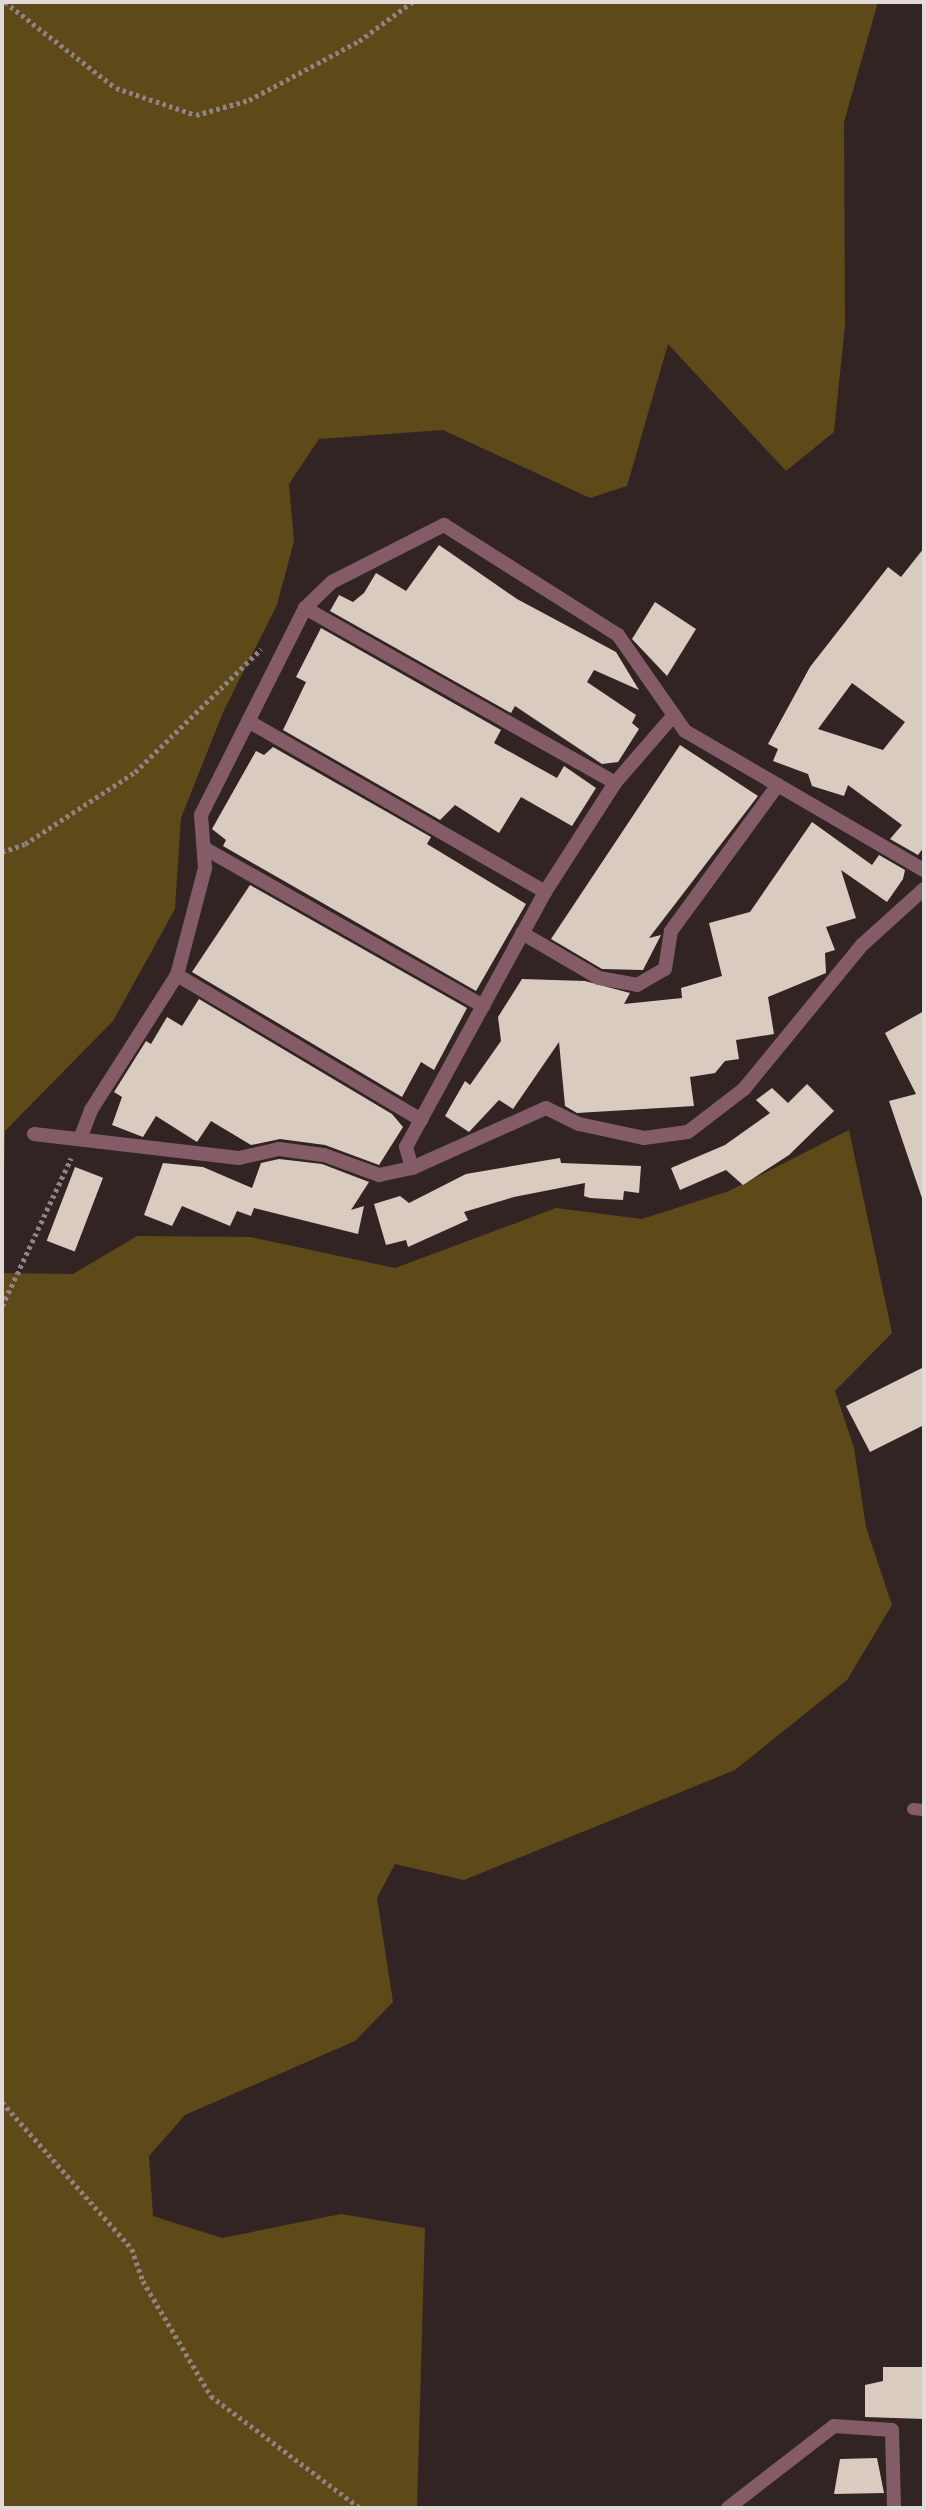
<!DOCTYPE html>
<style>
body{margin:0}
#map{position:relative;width:926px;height:2510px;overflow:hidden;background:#322422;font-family:"Open Sans",sans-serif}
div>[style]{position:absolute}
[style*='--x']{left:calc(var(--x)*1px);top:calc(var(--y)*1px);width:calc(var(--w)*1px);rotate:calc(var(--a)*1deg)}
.green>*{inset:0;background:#5e4919}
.building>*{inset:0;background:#dacbc1;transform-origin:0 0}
.path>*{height:4.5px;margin-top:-2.25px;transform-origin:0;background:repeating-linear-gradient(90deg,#8f8482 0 3.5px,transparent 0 7px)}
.service>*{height:12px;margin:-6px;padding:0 6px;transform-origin:6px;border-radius:6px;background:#845c68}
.minor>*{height:14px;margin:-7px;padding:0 7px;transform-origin:7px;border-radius:7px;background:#845c68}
span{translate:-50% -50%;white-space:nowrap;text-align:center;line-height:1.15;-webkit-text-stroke:7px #281b19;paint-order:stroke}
.frame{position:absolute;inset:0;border:4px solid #e3d9d8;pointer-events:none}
</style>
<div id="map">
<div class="green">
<i style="clip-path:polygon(2px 2px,878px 2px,844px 122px,845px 325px,834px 432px,786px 471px,668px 344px,627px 486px,590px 498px,443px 430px,319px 439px,289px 484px,294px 541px,277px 605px,224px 710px,181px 818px,175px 909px,113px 1021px,5px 1131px,2px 1273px,73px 1274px,137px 1236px,250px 1237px,395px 1268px,556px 1208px,642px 1219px,729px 1191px,849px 1130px,892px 1333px,835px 1391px,854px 1448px,866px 1527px,892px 1605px,847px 1680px,735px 1770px,464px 1880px,395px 1864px,377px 1898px,393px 2002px,355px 2041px,185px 2115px,149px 2156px,153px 2216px,222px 2238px,341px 2214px,425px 2228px,417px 2508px,2px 2508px)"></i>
</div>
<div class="building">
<i style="clip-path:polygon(439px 545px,517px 599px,616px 652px,639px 690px,594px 670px,587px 682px,636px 715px,632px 723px,639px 729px,618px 762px,602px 764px,515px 706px,511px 713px,330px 611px,339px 595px,353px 602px,364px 593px,376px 573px,406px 591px)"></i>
<i style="clip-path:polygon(evenodd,924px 548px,924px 847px,918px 855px,890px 839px,902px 825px,848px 785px,844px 796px,812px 786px,808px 774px,773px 761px,778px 749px,768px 744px,810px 667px,888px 567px,901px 577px,924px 548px,852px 683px,905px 722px,883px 750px,818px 729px,852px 683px)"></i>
<i style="clip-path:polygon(655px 602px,696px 629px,667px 676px,632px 639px)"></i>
<i style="clip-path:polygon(321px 628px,501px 730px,494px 743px,557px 778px,564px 766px,596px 788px,572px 826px,521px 797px,499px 833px,455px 805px,440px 820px,283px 730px,306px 682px,296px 677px)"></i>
<i style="clip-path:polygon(680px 745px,758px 796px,649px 938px,661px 935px,643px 970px,602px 969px,551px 939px)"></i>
<i style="clip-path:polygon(273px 747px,431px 837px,427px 844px,526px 904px,476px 991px,223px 846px,226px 840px,212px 829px,256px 751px,264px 755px)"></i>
<i style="clip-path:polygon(812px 822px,872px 865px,879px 855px,905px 870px,903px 879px,887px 902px,841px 870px,856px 918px,826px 927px,835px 950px,825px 953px,826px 973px,768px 997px,774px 1034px,736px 1040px,739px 1059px,725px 1061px,715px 1073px,690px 1077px,694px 1106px,577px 1113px,565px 1106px,559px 1042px,513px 1109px,499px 1100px,469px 1132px,445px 1116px,465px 1081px,470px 1085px,501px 1041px,498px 1017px,522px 979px,585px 981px,630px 993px,624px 1004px,682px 998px,681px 988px,722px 976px,709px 923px,750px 912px)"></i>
<i style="clip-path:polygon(250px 885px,467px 1008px,434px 1070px,421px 1062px,402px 1097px,192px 972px)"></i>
<i style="clip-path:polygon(199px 999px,392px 1114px,403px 1127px,379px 1165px,325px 1145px,280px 1139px,251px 1145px,211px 1121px,197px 1142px,156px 1116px,143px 1137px,112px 1125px,122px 1097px,114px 1092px,146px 1041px,151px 1044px,167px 1017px,182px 1026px)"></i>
<i style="clip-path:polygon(924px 1011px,924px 1204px,889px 1101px,916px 1094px,885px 1033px)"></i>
<i style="clip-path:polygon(807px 1084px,834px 1111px,789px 1155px,743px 1185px,726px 1170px,680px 1190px,671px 1168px,725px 1145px,770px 1113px,756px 1100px,772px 1088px,788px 1103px)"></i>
<i style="clip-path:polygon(560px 1158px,561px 1163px,641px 1166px,639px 1193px,624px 1191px,623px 1200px,590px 1198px,584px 1196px,585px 1183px,514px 1197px,464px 1212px,468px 1220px,408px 1247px,406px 1240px,386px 1245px,374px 1204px,400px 1196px,409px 1203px,466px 1174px)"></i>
<i style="clip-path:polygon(279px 1159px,322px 1164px,369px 1182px,351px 1210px,364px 1206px,358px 1234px,254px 1208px,251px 1216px,237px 1211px,230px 1226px,182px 1206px,172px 1226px,144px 1215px,163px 1163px,203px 1167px,252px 1188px,261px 1163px)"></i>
<i style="left:75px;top:1167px;width:30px;height:79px;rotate:21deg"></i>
<i style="clip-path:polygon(924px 1367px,924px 1425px,870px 1452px,846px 1406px)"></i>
<i style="clip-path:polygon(883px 2367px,924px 2367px,924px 2419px,865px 2417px,865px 2385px,883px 2381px)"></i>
<i style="clip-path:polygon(877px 2458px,884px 2493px,834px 2494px,840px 2459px)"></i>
</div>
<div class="path">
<i style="--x:5;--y:2;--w:140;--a:37.8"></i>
<i style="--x:116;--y:88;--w:84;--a:18.6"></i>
<i style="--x:196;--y:115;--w:55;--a:-15.8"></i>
<i style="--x:249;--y:100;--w:125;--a:-28.2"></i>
<i style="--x:359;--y:41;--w:66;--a:-36.3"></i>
<i style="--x:2;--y:852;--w:24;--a:-19"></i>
<i style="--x:25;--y:844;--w:131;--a:-33.2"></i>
<i style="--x:135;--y:772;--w:176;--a:-44.3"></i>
<i style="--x:2;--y:1306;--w:163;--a:-65"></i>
<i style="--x:2;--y:2102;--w:196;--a:48.5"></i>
<i style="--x:132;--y:2249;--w:34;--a:71"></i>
<i style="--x:143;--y:2281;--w:134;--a:59.4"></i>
<i style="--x:211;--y:2396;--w:186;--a:36.9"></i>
</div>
<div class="service">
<i style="--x:913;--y:1809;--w:11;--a:5"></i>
</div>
<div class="minor">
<i style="--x:305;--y:608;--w:356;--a:29.4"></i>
<i style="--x:248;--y:721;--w:343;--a:29.9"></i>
<i style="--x:204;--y:848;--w:321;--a:29.5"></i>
<i style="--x:522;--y:933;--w:89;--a:30.3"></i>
<i style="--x:599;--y:978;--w:39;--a:10"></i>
<i style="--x:637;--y:985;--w:32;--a:-30"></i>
<i style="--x:665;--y:969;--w:38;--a:-81"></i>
<i style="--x:671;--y:931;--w:181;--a:-53.8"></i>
<i style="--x:177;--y:975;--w:284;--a:30.7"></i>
<i style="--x:34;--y:1134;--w:206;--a:6.7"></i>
<i style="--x:239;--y:1158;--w:41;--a:-12.7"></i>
<i style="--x:279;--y:1149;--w:45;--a:7.6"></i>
<i style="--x:324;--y:1155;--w:59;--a:20"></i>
<i style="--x:379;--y:1175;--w:34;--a:-12"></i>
<i style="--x:412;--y:1168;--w:147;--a:-24.1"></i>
<i style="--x:546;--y:1108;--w:37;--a:26"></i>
<i style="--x:579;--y:1124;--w:66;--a:12.2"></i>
<i style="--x:644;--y:1138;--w:44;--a:-7.8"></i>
<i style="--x:688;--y:1132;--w:71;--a:-37.5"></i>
<i style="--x:744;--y:1089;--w:186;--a:-50.7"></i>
<i style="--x:862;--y:945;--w:84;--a:-42.1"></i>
<i style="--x:80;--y:1139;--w:31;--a:-69"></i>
<i style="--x:91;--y:1110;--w:160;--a:-57.5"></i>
<i style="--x:177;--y:975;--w:111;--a:-75.3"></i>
<i style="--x:205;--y:868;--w:53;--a:-94.3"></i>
<i style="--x:201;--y:815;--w:232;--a:-63.3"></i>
<i style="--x:305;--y:608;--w:37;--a:-44"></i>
<i style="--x:332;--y:582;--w:126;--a:-27"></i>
<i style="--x:444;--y:525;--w:206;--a:32.3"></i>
<i style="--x:618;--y:635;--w:117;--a:55.1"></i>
<i style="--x:685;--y:731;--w:276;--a:30.2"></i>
<i style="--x:412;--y:1168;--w:22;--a:-106"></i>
<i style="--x:406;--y:1147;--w:290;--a:-61.4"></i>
<i style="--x:545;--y:892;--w:130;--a:-57.3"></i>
<i style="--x:615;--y:783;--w:90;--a:-49.1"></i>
<i style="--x:728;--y:2508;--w:134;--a:-37.7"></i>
<i style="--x:834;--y:2426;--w:58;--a:3.9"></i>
<i style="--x:892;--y:2430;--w:78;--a:88.5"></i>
</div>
<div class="frame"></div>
</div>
